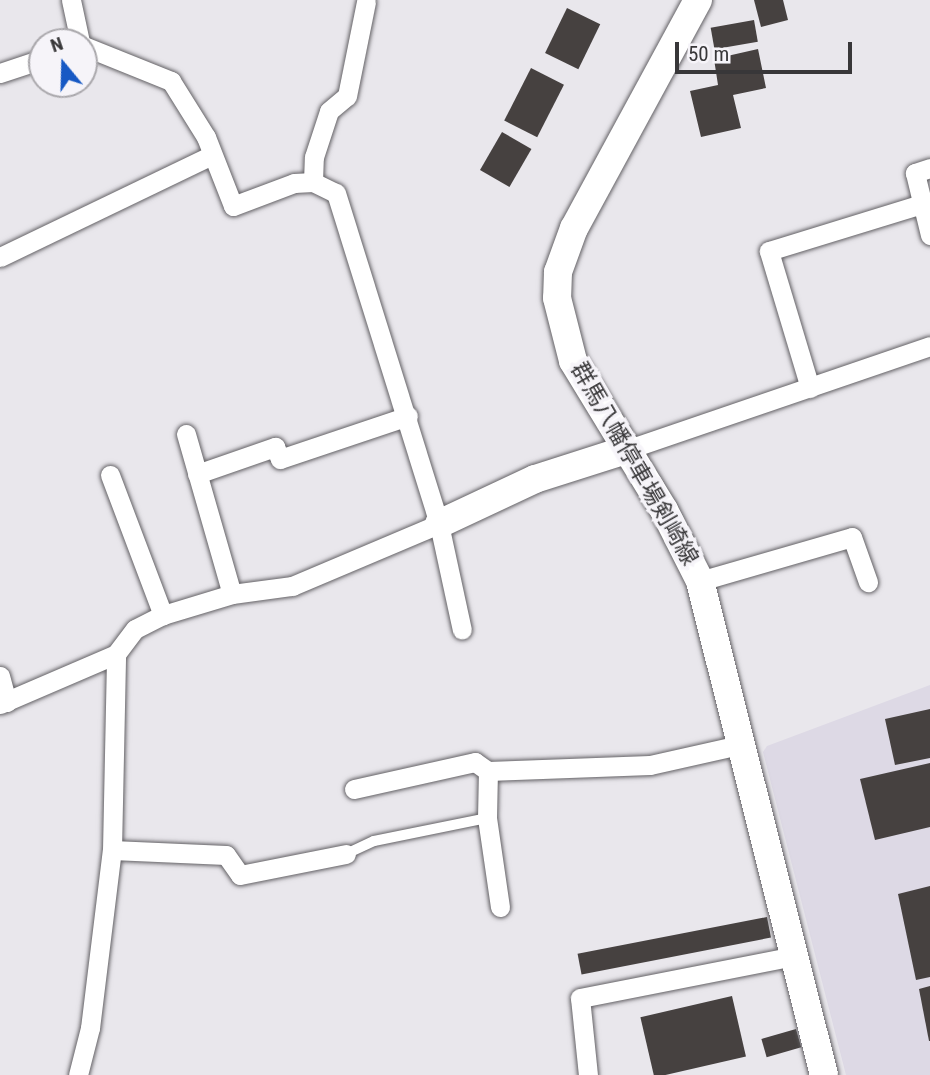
<!DOCTYPE html>
<meta charset="utf-8">
<style>
body{margin:0}
#map{position:relative;width:930px;height:1075px;overflow:hidden;background:#e9e7ec;font-family:"Roboto Condensed","Noto Sans JP",sans-serif}
div>[style]{position:absolute}
[style*='--x']{left:calc(var(--x)*1px);top:calc(var(--y)*1px);width:calc(var(--w)*1px);rotate:calc(var(--a)*1deg)}
.built>*{inset:0;background:#ddd9e5}
.building>*{inset:0;background:#464140;transform-origin:0 0}
.roads{filter:drop-shadow(0 0 2px #636165) drop-shadow(0 0 2px #636165)}
.lane>*{height:10px;margin:-5px;padding:0 5px;transform-origin:5px;border-radius:5px;background:#fff}
.street>*{height:19px;margin:-9.5px;padding:0 9.5px;transform-origin:9.5px;border-radius:9.5px;background:#fff}
.secondary>*{height:28px;margin:-14px;padding:0 14px;transform-origin:14px;border-radius:14px;background:#fff}
span{translate:-50% -50%;white-space:nowrap;text-align:center;line-height:1.15;-webkit-text-stroke:7px #f6f4f9;paint-order:stroke}
.street-label{font-size:23px;color:#383739}
.north{position:absolute;left:28px;top:28px;width:70px;height:70px;box-sizing:border-box;background:#f6f4f9;border:2px solid #aaa8ac;border-radius:50%;rotate:341deg;font-size:19px;font-weight:700;line-height:28px;text-align:center;color:#383739}
.north::after{content:'';display:block;margin:auto;width:24px;height:32px;background:#1759c4;clip-path:polygon(50% 0,100% 100%,50% 72%,0 100%)}
.scale{position:absolute;left:675px;top:42px;width:177px;height:32px;box-sizing:border-box;border:4px solid #383739;border-top:0;padding-left:9px;font-size:21px;line-height:24px;white-space:nowrap;color:#383739;-webkit-text-stroke:5px #f6f4f9;paint-order:stroke}
</style>
<div id="map">
<div class="built">
<i style="clip-path:polygon(930px 685px,930px 1075px,846px 1075px,763px 752px,767px 746px)"></i>
</div>
<div class="building">
<i style="clip-path:polygon(754px 0,783px 0,788px 20px,761px 27px)"></i>
<i style="left:567px;top:8px;width:37px;height:50px;rotate:26deg"></i>
<i style="left:754px;top:20px;width:22px;height:44px;rotate:80deg"></i>
<i style="clip-path:polygon(758px 49px,766px 88px,733px 95px,741px 128px,701px 137px,690px 91px,718px 85px,714px 59px)"></i>
<i style="left:531px;top:68px;width:37px;height:59px;rotate:27deg"></i>
<i style="left:502px;top:132px;width:34px;height:44px;rotate:30deg"></i>
<i style="clip-path:polygon(930px 709px,930px 758px,895px 765px,885px 719px)"></i>
<i style="clip-path:polygon(930px 763px,930px 827px,875px 840px,860px 779px)"></i>
<i style="clip-path:polygon(930px 886px,930px 977px,916px 980px,898px 894px)"></i>
<i style="left:767px;top:917px;width:21px;height:193px;rotate:79deg"></i>
<i style="clip-path:polygon(930px 986px,930px 1041px,929px 1041px,919px 989px)"></i>
<i style="left:732px;top:996px;width:62px;height:94px;rotate:77deg"></i>
<i style="left:796px;top:1029px;width:19px;height:36px;rotate:74deg"></i>
</div>
<div class="roads">
<div class="lane">
<i style="--x:346;--y:854;--w:31;--a:-25"></i>
<i style="--x:374;--y:841;--w:115;--a:-11.5"></i>
</div>
<div class="street">
<i style="--x:71;--y:0;--w:43;--a:77.9"></i>
<i style="--x:84;--y:46;--w:94;--a:21.9"></i>
<i style="--x:171;--y:81;--w:66;--a:58"></i>
<i style="--x:206;--y:137;--w:74;--a:68.6"></i>
<i style="--x:233;--y:206;--w:65;--a:-20.7"></i>
<i style="--x:294;--y:183;--w:19;--a:-3"></i>
<i style="--x:313;--y:182;--w:25;--a:26"></i>
<i style="--x:336;--y:193;--w:347;--a:72.7"></i>
<i style="--x:439;--y:524;--w:108;--a:77.8"></i>
<i style="--x:0;--y:73;--w:44;--a:-18.4"></i>
<i style="--x:930;--y:168;--w:16;--a:162"></i>
<i style="--x:915;--y:173;--w:64;--a:76.4"></i>
<i style="--x:313;--y:182;--w:25;--a:-88"></i>
<i style="--x:314;--y:157;--w:48;--a:-71.9"></i>
<i style="--x:329;--y:111;--w:23;--a:-40"></i>
<i style="--x:347;--y:96;--w:96;--a:-78.6"></i>
<i style="--x:0;--y:257;--w:235;--a:-25.7"></i>
<i style="--x:810;--y:388;--w:143;--a:-106.7"></i>
<i style="--x:769;--y:251;--w:160;--a:-17.1"></i>
<i style="--x:186;--y:434;--w:166;--a:74"></i>
<i style="--x:629;--y:449;--w:318;--a:-18.9"></i>
<i style="--x:197;--y:474;--w:83;--a:-19.1"></i>
<i style="--x:275;--y:447;--w:13;--a:67"></i>
<i style="--x:280;--y:459;--w:135;--a:-18.6"></i>
<i style="--x:110;--y:475;--w:150;--a:69.3"></i>
<i style="--x:700;--y:581;--w:158;--a:-16.1"></i>
<i style="--x:852;--y:537;--w:48;--a:70.4"></i>
<i style="--x:0;--y:676;--w:27;--a:75"></i>
<i style="--x:0;--y:704;--w:126;--a:-23.3"></i>
<i style="--x:116;--y:654;--w:31;--a:-53"></i>
<i style="--x:135;--y:629;--w:31;--a:-27"></i>
<i style="--x:163;--y:615;--w:72;--a:-16.9"></i>
<i style="--x:232;--y:594;--w:61;--a:-7.6"></i>
<i style="--x:292;--y:586;--w:160;--a:-22.9"></i>
<i style="--x:354;--y:789;--w:124;--a:-12.6"></i>
<i style="--x:475;--y:762;--w:16;--a:35"></i>
<i style="--x:112;--y:850;--w:114;--a:2.5"></i>
<i style="--x:226;--y:855;--w:24;--a:55"></i>
<i style="--x:240;--y:875;--w:108;--a:-11.2"></i>
<i style="--x:500;--y:907;--w:90;--a:-98.3"></i>
<i style="--x:487;--y:818;--w:47;--a:-88.8"></i>
<i style="--x:488;--y:771;--w:162;--a:-2.1"></i>
<i style="--x:650;--y:765;--w:96;--a:-12.6"></i>
<i style="--x:78;--y:1075;--w:49;--a:-75.7"></i>
<i style="--x:90;--y:1028;--w:179;--a:-83"></i>
<i style="--x:112;--y:850;--w:196;--a:-88.8"></i>
<i style="--x:588;--y:1075;--w:77;--a:-95.9"></i>
<i style="--x:580;--y:998;--w:218;--a:-11.1"></i>
</div>
<div class="secondary">
<i style="--x:698;--y:0;--w:260;--a:118.5"></i>
<i style="--x:574;--y:228;--w:47;--a:110"></i>
<i style="--x:558;--y:272;--w:26;--a:92"></i>
<i style="--x:557;--y:298;--w:65;--a:75.7"></i>
<i style="--x:573;--y:361;--w:175;--a:58.6"></i>
<i style="--x:664;--y:510;--w:80;--a:63.1"></i>
<i style="--x:700;--y:581;--w:509;--a:75.91"></i>
<i style="--x:439;--y:524;--w:106;--a:-25.1"></i>
<i style="--x:535;--y:479;--w:99;--a:-17.7"></i>
</div>
</div>
<div class="street-label">
<span style="left:634px;top:464px;rotate:60deg">群馬八幡停車場剣崎線</span>
</div>
<div class="north">N</div>
<div class="scale">50 m</div>
</div>
